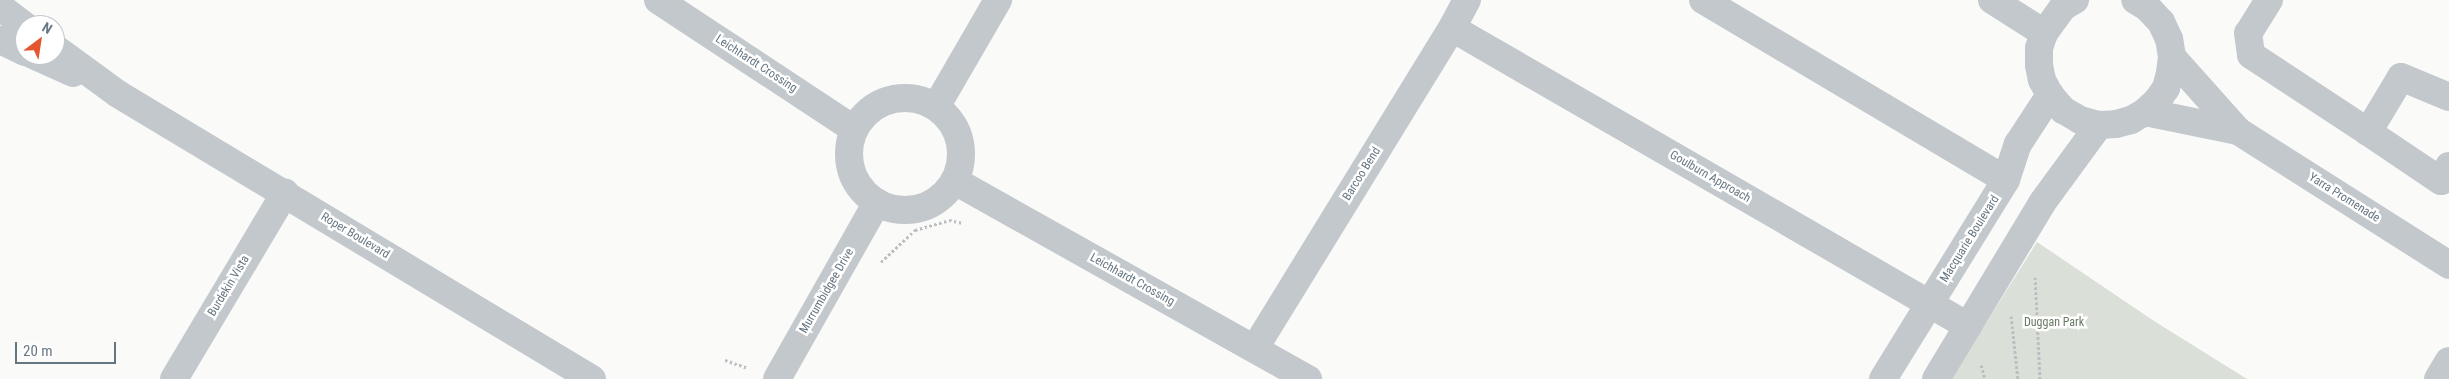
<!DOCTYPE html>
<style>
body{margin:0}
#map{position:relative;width:2449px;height:379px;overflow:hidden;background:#fafaf8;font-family:"Roboto Condensed",sans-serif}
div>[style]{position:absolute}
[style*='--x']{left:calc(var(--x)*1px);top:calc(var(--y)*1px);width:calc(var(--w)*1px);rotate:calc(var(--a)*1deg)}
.green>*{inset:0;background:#dadfd7}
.path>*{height:3px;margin-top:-1.5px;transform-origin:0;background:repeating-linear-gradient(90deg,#bbbfc2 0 2.5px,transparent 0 5px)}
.minor>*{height:28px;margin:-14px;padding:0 14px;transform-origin:14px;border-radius:14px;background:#c3c8cc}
.minor>.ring{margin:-14px;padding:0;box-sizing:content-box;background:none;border:28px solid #c3c8cc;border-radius:50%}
span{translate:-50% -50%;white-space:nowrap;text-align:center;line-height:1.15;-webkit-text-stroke:5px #fff;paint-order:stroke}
.street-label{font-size:12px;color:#657683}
.park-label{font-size:12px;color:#687a64}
.north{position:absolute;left:15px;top:15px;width:50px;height:50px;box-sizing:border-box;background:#fff;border:1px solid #c1c8cd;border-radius:50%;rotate:31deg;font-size:14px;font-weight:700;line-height:20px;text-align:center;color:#657683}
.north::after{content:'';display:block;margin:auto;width:18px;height:22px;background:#e4572e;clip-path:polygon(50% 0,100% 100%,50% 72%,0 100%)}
.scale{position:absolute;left:15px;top:342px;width:101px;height:22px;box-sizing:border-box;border:2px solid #657683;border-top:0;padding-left:6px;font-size:15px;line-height:18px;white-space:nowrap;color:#657683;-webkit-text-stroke:4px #fff;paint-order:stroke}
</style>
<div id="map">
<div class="green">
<i style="clip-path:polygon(2037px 242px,2154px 321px,2247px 379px,1951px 379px)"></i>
</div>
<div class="path">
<i style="--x:881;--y:262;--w:47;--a:-43.3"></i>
<i style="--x:915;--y:230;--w:35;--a:-16"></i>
<i style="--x:949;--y:220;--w:14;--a:12"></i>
<i style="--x:2035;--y:277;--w:102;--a:87.2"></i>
<i style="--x:2011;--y:316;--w:63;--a:83.7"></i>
<i style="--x:725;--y:360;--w:24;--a:19"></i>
<i style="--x:1981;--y:365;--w:15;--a:74"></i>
</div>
<div class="minor">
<i style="--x:658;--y:0;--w:235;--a:33.4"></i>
<i style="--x:1703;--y:0;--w:352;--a:30.7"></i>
<i style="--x:1992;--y:0;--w:62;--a:32.4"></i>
<i style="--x:2075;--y:0;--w:14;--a:150"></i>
<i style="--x:2063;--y:7;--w:32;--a:126"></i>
<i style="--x:2044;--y:33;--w:16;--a:108"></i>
<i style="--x:2039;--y:48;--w:17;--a:90"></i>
<i style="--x:2039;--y:65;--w:15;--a:79"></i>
<i style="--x:2042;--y:80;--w:17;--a:62"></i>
<i style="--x:2050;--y:95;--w:20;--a:49"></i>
<i style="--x:2063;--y:110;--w:20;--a:30"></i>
<i style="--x:2080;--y:120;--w:20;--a:15"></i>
<i style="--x:2099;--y:125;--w:17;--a:-3"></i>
<i style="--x:2116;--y:124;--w:16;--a:-15"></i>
<i style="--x:2131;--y:120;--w:16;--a:-30"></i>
<i style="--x:2145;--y:112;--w:16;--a:-43"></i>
<i style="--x:2157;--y:101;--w:16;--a:-55"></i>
<i style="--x:2166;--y:88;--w:16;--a:-75"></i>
<i style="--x:2170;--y:73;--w:16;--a:-83"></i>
<i style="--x:2172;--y:57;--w:18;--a:-99"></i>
<i style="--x:2169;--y:39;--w:19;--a:-115"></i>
<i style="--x:2161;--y:22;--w:19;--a:-133"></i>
<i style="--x:2148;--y:8;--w:15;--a:-148"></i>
<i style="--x:2269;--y:0;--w:39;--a:122"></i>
<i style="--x:2248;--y:33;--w:22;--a:82"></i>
<i style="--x:2251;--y:55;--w:140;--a:33.3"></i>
<i style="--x:2368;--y:132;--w:64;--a:-59"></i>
<i style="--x:2401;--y:77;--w:52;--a:22.6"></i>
<i style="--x:0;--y:7;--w:31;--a:37"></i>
<i style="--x:1452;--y:28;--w:596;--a:30.01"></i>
<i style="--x:0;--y:40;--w:28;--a:26"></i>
<i style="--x:55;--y:48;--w:78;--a:36.1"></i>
<i style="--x:118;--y:94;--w:553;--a:31.02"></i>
<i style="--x:33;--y:55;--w:44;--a:24.2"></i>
<i style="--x:2172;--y:57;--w:99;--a:48.3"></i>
<i style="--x:2238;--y:131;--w:250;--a:32.4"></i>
<i class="ring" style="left:849px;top:98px;width:84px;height:84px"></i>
<i style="--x:936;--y:107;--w:124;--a:-59.9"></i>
<i style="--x:2145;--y:112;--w:95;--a:11.5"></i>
<i style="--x:2368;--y:132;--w:88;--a:33.9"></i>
<i style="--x:2441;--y:181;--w:17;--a:-62"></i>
<i style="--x:955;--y:181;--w:405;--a:29.3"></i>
<i style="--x:1255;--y:348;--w:376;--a:-58.4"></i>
<i style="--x:1452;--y:28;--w:32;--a:-62"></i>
<i style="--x:174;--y:379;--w:217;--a:-59.2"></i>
<i style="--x:777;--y:379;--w:203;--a:-60.5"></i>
<i style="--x:1883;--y:379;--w:234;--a:-58.3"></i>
<i style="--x:2006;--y:180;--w:38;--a:-72"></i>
<i style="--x:2018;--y:144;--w:59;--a:-56.9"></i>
<i style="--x:1936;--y:379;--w:205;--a:-58.9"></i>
<i style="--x:2042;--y:203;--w:97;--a:-53.8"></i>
<i style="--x:2438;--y:379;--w:21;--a:-59"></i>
</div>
<div class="street-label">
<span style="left:756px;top:64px;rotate:33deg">Leichhardt Crossing</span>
<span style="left:1362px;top:174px;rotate:-58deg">Barcoo Bend</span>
<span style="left:1710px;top:177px;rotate:30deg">Goulburn Approach</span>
<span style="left:2344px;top:198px;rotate:32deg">Yarra Promenade</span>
<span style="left:355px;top:236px;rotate:31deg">Roper Boulevard</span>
<span style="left:1970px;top:239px;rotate:-58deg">Macquarie Boulevard</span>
<span style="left:1132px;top:280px;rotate:29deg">Leichhardt Crossing</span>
<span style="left:229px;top:286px;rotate:-59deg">Burdekin Vista</span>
<span style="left:827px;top:291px;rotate:-60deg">Murrumbidgee Drive</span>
</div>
<div class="park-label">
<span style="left:2054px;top:323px">Duggan Park</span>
</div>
<div class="north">N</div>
<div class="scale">20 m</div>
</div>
